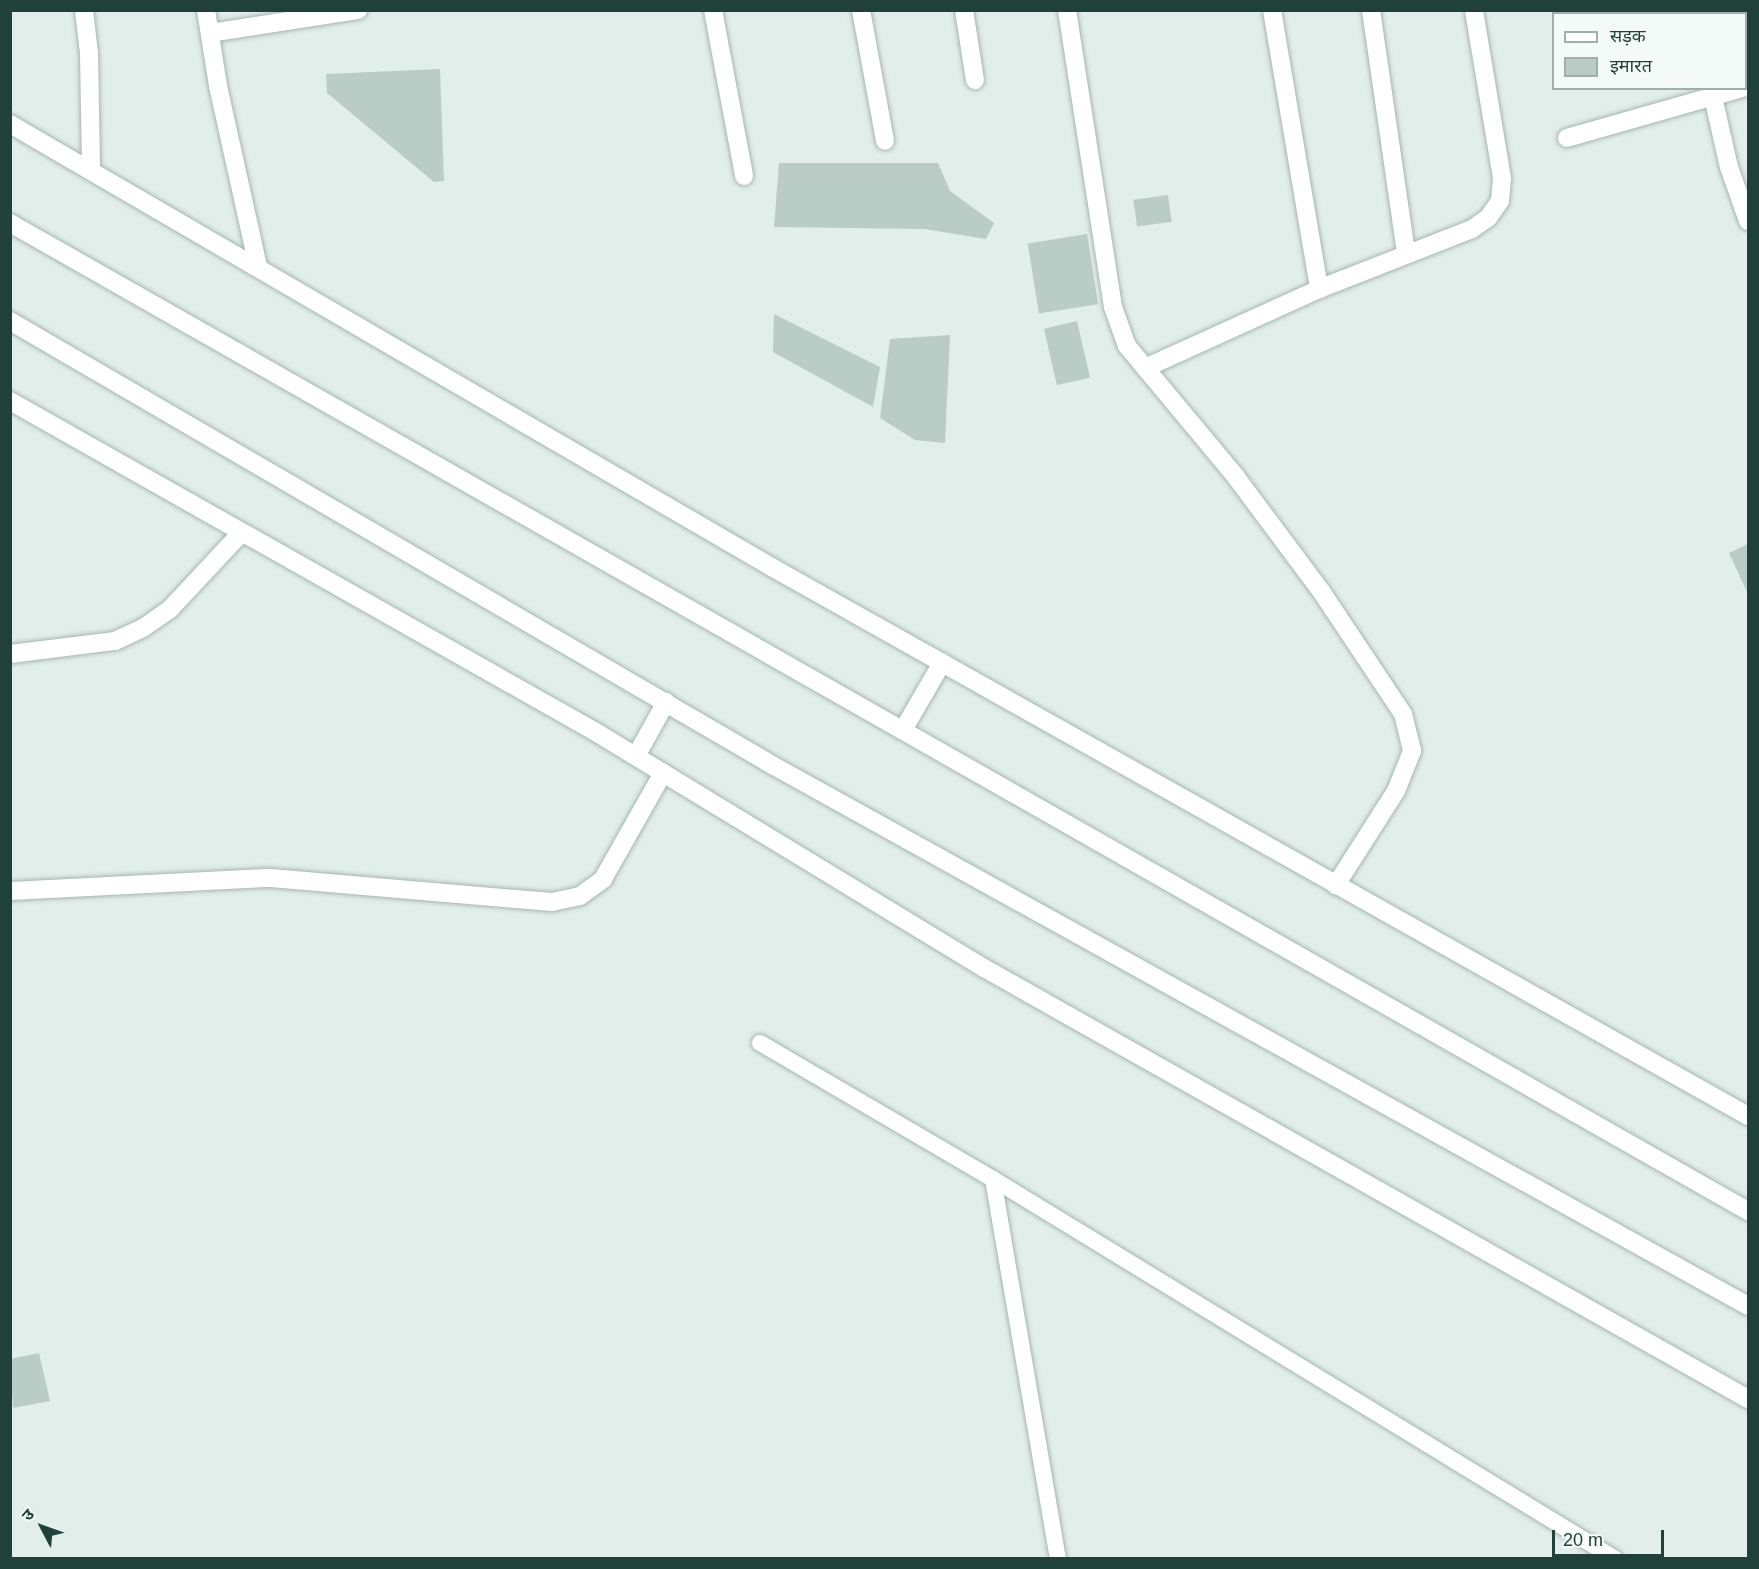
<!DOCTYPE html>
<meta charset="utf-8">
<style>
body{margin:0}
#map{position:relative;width:1759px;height:1569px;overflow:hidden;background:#e2eee9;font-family:Arial,"Noto Sans Devanagari",sans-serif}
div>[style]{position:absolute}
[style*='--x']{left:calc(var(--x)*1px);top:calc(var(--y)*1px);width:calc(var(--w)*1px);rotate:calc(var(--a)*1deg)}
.building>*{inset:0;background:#b9ccc5;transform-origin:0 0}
.roads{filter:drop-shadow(0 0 2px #a4b7b1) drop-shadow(0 0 2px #a4b7b1)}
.service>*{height:16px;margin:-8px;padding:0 8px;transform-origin:8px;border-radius:8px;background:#fff}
.minor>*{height:18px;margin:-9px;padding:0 9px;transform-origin:9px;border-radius:9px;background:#fff}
.tertiary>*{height:18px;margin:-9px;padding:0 9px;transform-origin:9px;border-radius:9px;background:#fff}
.secondary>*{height:18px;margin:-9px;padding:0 9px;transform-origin:9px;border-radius:9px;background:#fff}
span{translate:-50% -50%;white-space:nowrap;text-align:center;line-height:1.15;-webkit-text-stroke:4.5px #f3faf7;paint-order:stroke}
.frame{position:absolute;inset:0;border:12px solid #20413a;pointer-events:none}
.legend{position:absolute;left:1552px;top:12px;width:195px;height:78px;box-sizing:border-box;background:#f3faf7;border:2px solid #9fb0ab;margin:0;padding:8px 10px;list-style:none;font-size:18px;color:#20413a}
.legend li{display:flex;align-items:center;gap:12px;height:30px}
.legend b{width:30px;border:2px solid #9fb0ab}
.north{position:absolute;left:12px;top:1497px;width:60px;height:60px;-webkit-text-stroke:4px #f3faf7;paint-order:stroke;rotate:311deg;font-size:16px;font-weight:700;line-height:24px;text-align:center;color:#20413a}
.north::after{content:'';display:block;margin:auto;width:21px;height:27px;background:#20413a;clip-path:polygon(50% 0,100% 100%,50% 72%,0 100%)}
.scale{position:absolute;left:1552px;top:1530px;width:112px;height:27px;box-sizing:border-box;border:3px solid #20413a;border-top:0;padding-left:8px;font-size:18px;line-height:21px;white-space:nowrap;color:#20413a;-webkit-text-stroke:4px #f3faf7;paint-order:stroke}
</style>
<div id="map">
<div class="building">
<i style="clip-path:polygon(440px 69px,444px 181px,434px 182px,327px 93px,326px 74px)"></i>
<i style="clip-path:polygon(779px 163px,938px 163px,950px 191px,994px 223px,986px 239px,924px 229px,774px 227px)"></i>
<i style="left:1168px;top:195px;width:27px;height:35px;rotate:82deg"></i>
<i style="left:1087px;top:234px;width:71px;height:60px;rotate:81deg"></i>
<i style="clip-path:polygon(774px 314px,880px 367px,873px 407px,773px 352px)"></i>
<i style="left:1077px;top:321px;width:58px;height:34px;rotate:77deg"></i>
<i style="clip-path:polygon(950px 335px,945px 443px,915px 440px,880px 418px,890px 339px)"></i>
<i style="clip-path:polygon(1748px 544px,1748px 594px,1729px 553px)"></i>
<i style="clip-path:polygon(39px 1353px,50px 1401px,13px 1408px,10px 1359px)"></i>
</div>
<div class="roads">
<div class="service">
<i style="--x:760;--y:1043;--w:270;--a:30.3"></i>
<i style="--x:993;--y:1179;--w:728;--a:31.4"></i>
<i style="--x:993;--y:1179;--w:385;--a:80.3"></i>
</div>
<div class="minor">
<i style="--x:84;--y:10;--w:43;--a:83.4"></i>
<i style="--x:89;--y:53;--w:116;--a:89"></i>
<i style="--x:206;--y:10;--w:77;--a:81"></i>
<i style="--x:218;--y:86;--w:185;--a:77.5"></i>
<i style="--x:713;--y:10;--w:169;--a:79.4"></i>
<i style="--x:861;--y:10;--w:133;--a:79.6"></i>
<i style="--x:964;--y:10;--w:71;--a:81.1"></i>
<i style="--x:1067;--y:10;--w:301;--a:81.2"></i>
<i style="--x:1113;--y:307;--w:41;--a:70.3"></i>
<i style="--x:1127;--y:346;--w:170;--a:50.2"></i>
<i style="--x:1236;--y:477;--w:142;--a:53.3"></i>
<i style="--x:1321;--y:591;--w:148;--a:56.3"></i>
<i style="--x:1403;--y:714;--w:38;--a:76"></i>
<i style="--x:1412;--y:751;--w:43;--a:111.8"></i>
<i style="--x:1396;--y:791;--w:112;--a:122.6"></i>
<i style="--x:1272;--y:10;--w:283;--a:80.4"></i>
<i style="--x:1371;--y:10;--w:246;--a:81.8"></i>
<i style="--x:1696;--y:10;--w:4;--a:76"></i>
<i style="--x:210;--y:33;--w:150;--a:-8.8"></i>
<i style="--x:1711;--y:88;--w:81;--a:77.2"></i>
<i style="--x:1729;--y:167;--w:57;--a:70.6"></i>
<i style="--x:1567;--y:138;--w:182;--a:-15.9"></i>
<i style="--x:1145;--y:368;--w:191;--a:-24.4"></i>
<i style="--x:1319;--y:289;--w:164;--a:-21.4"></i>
<i style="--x:1472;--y:229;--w:19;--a:-35"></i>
<i style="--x:1488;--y:218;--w:21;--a:-55"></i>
<i style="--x:1500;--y:201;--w:23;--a:-85"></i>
<i style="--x:1502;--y:178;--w:170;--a:-99.5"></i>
<i style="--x:10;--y:654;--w:106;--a:-7.1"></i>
<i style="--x:115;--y:641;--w:31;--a:-25"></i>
<i style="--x:143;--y:628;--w:33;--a:-35"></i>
<i style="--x:170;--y:609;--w:104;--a:-46.9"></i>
<i style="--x:10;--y:891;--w:261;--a:-2.9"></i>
<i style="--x:271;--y:878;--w:282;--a:4.9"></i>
<i style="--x:552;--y:902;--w:29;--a:-12"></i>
<i style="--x:580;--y:896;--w:29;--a:-36"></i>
<i style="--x:603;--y:879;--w:122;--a:-60.5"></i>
</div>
<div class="tertiary">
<i style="--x:10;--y:124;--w:885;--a:30.19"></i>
<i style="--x:775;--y:569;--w:1116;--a:29.34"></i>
<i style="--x:10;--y:401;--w:671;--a:29.47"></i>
<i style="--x:594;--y:731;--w:456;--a:31.3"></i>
<i style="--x:984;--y:968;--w:877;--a:29.43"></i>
</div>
<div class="secondary">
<i style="--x:10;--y:223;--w:1999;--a:29.62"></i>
<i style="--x:10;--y:321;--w:884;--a:30.22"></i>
<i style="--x:774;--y:766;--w:1114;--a:29"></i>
<i style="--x:903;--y:730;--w:78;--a:-59.8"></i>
<i style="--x:636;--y:756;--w:62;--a:-60.9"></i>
</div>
</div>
<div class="frame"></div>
<ul class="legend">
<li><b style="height:8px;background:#fff"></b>सड़क</li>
<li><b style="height:16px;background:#b9ccc5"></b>इमारत</li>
</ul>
<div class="north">उ</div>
<div class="scale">20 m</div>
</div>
